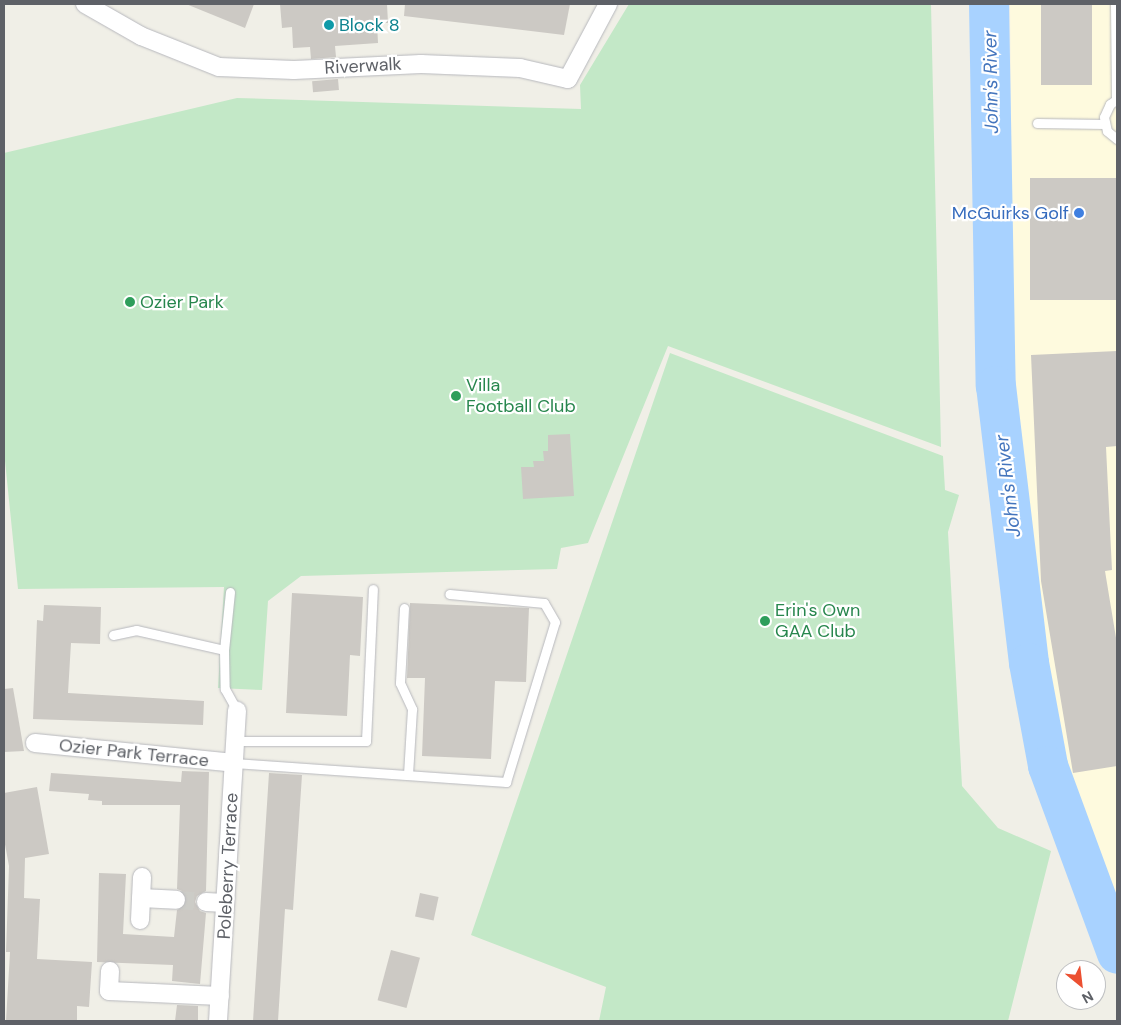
<!DOCTYPE html>
<style>
body{margin:0}
#map{position:relative;width:1121px;height:1025px;overflow:hidden;background:#f0efe7;font-family:"DM Sans",sans-serif}
div>[style]{position:absolute}
[style*='--x']{left:calc(var(--x)*1px);top:calc(var(--y)*1px);width:calc(var(--w)*1px);rotate:calc(var(--a)*1deg)}
.commercial>*{inset:0;background:#fefade}
.green>*{inset:0;background:#c3e8c7}
.river>*{height:40px;margin:-20px;padding:0 20px;transform-origin:20px;border-radius:20px;background:#a8d2ff}
.building>*{inset:0;background:#ccc9c4;transform-origin:0 0}
.minor-tunnel>*{height:18px;margin-top:-9px;transform-origin:0;background:repeating-linear-gradient(90deg,#ccccc7 0 18px,transparent 0 27px)}
.roads{filter:drop-shadow(0 0 1px #b7b8bd) drop-shadow(0 0 1px #b7b8bd)}
.service>*{height:9px;margin:-4.5px;padding:0 4.5px;transform-origin:4.5px;border-radius:4.5px;background:#fff}
.minor>*{height:18px;margin:-9px;padding:0 9px;transform-origin:9px;border-radius:9px;background:#fff}
.dots>*{width:14px;height:14px;translate:-50% -50%;box-sizing:border-box;border:2px solid #fff;border-radius:50%}
span{translate:-50% -50%;white-space:nowrap;text-align:center;line-height:1.15;-webkit-text-stroke:4.5px #fff;paint-order:stroke}
.culture-label{font-size:18px;color:#0d838f}
.left{translate:0 -50%;text-align:left}
.street-label{font-size:18px;color:#5e6167}
.shop-label{font-size:18px;color:#366cbe}
.right{translate:-100% -50%;text-align:right}
.leisure-label{font-size:18px;color:#27864d}
.water-label{font-size:19px;color:#4475bd;font-style:italic}
.frame{position:absolute;inset:0;border:5px solid #5e6167;pointer-events:none}
.north{position:absolute;left:1056px;top:960px;width:50px;height:50px;box-sizing:border-box;background:#fff;border:1px solid #bfc0c2;border-radius:50%;rotate:151deg;font-size:14px;font-weight:700;line-height:20px;text-align:center;color:#5e6167}
.north::after{content:'';display:block;margin:auto;width:18px;height:22px;background:#ec5031;clip-path:polygon(50% 0,100% 100%,50% 72%,0 100%)}
</style>
<div id="map">
<div class="commercial">
<i style="clip-path:polygon(1010px 4px,1117px 4px,1117px 910px,1059px 765px,1023px 515px,1013px 326px)"></i>
</div>
<div class="green">
<i style="clip-path:polygon(629px 4px,931px 4px,941px 447px,668px 346px,588px 543px,561px 548px,557px 569px,301px 576px,268px 601px,262px 690px,218px 688px,224px 587px,18px 589px,4px 451px,4px 153px,237px 98px,581px 109px,580px 85px)"></i>
<i style="clip-path:polygon(670px 353px,943px 456px,945px 490px,959px 495px,948px 532px,962px 786px,998px 828px,1051px 851px,1008px 1021px,599px 1021px,606px 987px,471px 935px)"></i>
</div>
<div class="river">
<i style="--x:989;--y:4;--w:382;--a:89"></i>
<i style="--x:996;--y:386;--w:279;--a:83.2"></i>
<i style="--x:1029;--y:663;--w:105;--a:79.5"></i>
<i style="--x:1048;--y:766;--w:200;--a:69.8"></i>
</div>
<div class="building">
<i style="clip-path:polygon(186px 4px,254px 4px,245px 28px)"></i>
<i style="clip-path:polygon(280px 4px,387px 4px,388px 23px,377px 23px,378px 43px,335px 46px,336px 57px,311px 59px,310px 47px,293px 48px,292px 27px,282px 28px)"></i>
<i style="clip-path:polygon(405px 4px,570px 4px,564px 35px,404px 16px)"></i>
<i style="left:1041px;top:4px;width:51px;height:81px"></i>
<i style="left:338px;top:79px;width:11px;height:26px;rotate:85deg"></i>
<i style="left:1117px;top:178px;width:122px;height:87px;rotate:90deg"></i>
<i style="clip-path:polygon(1117px 351px,1117px 446px,1106px 447px,1112px 570px,1105px 571px,1117px 644px,1117px 766px,1073px 773px,1041px 581px,1031px 355px)"></i>
<i style="clip-path:polygon(570px 434px,574px 496px,523px 499px,521px 467px,534px 467px,533px 461px,544px 461px,543px 451px,548px 451px,548px 435px)"></i>
<i style="clip-path:polygon(292px 593px,363px 597px,360px 656px,350px 655px,347px 716px,286px 713px)"></i>
<i style="clip-path:polygon(410px 603px,529px 608px,526px 682px,495px 681px,491px 759px,422px 756px,425px 678px,407px 678px)"></i>
<i style="clip-path:polygon(44px 605px,101px 607px,100px 644px,71px 643px,68px 693px,204px 701px,203px 725px,33px 719px,37px 620px,43px 621px)"></i>
<i style="clip-path:polygon(13px 688px,24px 751px,4px 752px,4px 689px)"></i>
<i style="clip-path:polygon(182px 771px,209px 772px,206px 891px,197px 896px,195px 902px,200px 911px,206px 913px,200px 984px,172px 981px,173px 965px,97px 962px,99px 873px,126px 874px,123px 934px,174px 937px,177px 910px,185px 906px,187px 900px,182px 891px,177px 889px,180px 805px,102px 805px,102px 801px,88px 800px,89px 794px,49px 791px,51px 773px,181px 782px)"></i>
<i style="clip-path:polygon(269px 773px,302px 775px,293px 910px,285px 909px,278px 1021px,253px 1021px)"></i>
<i style="clip-path:polygon(37px 787px,49px 854px,25px 858px,24px 898px,40px 899px,37px 959px,92px 962px,89px 1007px,77px 1006px,77px 1021px,6px 1021px,10px 952px,6px 952px,9px 866px,4px 839px,4px 793px)"></i>
<i style="left:420px;top:893px;width:19px;height:24px;rotate:12deg"></i>
<i style="left:391px;top:950px;width:30px;height:52px;rotate:15deg"></i>
<i style="clip-path:polygon(177px 1005px,198px 1006px,198px 1021px,175px 1021px)"></i>
</div>
<div class="minor-tunnel">
<i style="--x:176;--y:900;--w:30;--a:4"></i>
</div>
<div class="roads">
<div class="service">
<i style="--x:1115;--y:4;--w:96;--a:89.4"></i>
<i style="--x:1117;--y:99;--w:9;--a:144"></i>
<i style="--x:1110;--y:104;--w:14;--a:115"></i>
<i style="--x:1104;--y:117;--w:14;--a:78"></i>
<i style="--x:1107;--y:131;--w:13;--a:39"></i>
<i style="--x:1037;--y:123;--w:68;--a:0.8"></i>
<i style="--x:230;--y:592;--w:58;--a:95.9"></i>
<i style="--x:224;--y:650;--w:39;--a:89"></i>
<i style="--x:225;--y:689;--w:25;--a:61"></i>
<i style="--x:404;--y:608;--w:75;--a:93.1"></i>
<i style="--x:400;--y:683;--w:29;--a:65"></i>
<i style="--x:412;--y:709;--w:66;--a:93.5"></i>
<i style="--x:113;--y:635;--w:24;--a:-12"></i>
<i style="--x:136;--y:630;--w:90;--a:12.8"></i>
<i style="--x:235;--y:741;--w:131;--a:0"></i>
<i style="--x:366;--y:741;--w:152;--a:-87.4"></i>
<i style="--x:234;--y:763;--w:273;--a:4"></i>
<i style="--x:506;--y:782;--w:167;--a:-73"></i>
<i style="--x:555;--y:622;--w:22;--a:-120"></i>
<i style="--x:544;--y:603;--w:95;--a:-174.6"></i>
</div>
<div class="minor">
<i style="--x:85;--y:4;--w:64;--a:29.7"></i>
<i style="--x:141;--y:36;--w:84;--a:21.7"></i>
<i style="--x:219;--y:67;--w:75;--a:2.3"></i>
<i style="--x:294;--y:70;--w:127;--a:-2.7"></i>
<i style="--x:421;--y:64;--w:99;--a:2.3"></i>
<i style="--x:520;--y:68;--w:49;--a:12.9"></i>
<i style="--x:568;--y:79;--w:85;--a:-61.9"></i>
<i style="--x:35;--y:743;--w:200;--a:5.7"></i>
<i style="--x:141;--y:898;--w:35;--a:3"></i>
<i style="--x:206;--y:902;--w:19;--a:3"></i>
<i style="--x:140;--y:920;--w:43;--a:-87.3"></i>
<i style="--x:110;--y:971;--w:20;--a:93"></i>
<i style="--x:109;--y:991;--w:111;--a:2.6"></i>
<i style="--x:218;--y:1021;--w:311;--a:-86.5"></i>
</div>
</div>
<div class="dots">
<i style="left:329px;top:25px;background:#0f9aa8"></i>
<i style="left:1079px;top:213px;background:#3f7fe0"></i>
<i style="left:130px;top:302px;background:#2e9e5b"></i>
<i style="left:456px;top:396px;background:#2e9e5b"></i>
<i style="left:765px;top:621px;background:#2e9e5b"></i>
</div>
<div class="culture-label">
<span class="left" style="left:339px;top:25px">Block 8</span>
</div>
<div class="street-label">
<span style="left:363px;top:66px;rotate:-3deg">Riverwalk</span>
<span style="left:134px;top:753px;rotate:6deg">Ozier Park Terrace</span>
<span style="left:228px;top:866px;rotate:-87deg">Poleberry Terrace</span>
</div>
<div class="shop-label">
<span class="right" style="left:1069px;top:213px">McGuirks Golf</span>
</div>
<div class="leisure-label">
<span class="left" style="left:140px;top:302px">Ozier Park</span>
<span class="left" style="left:466px;top:396px">Villa<br>Football Club</span>
<span class="left" style="left:775px;top:621px">Erin's Own<br>GAA Club</span>
</div>
<div class="water-label">
<span style="left:991px;top:82px;rotate:-91deg">John's River</span>
<span style="left:1008px;top:486px;rotate:-97deg">John's River</span>
</div>
<div class="frame"></div>
<div class="north">N</div>
</div>
